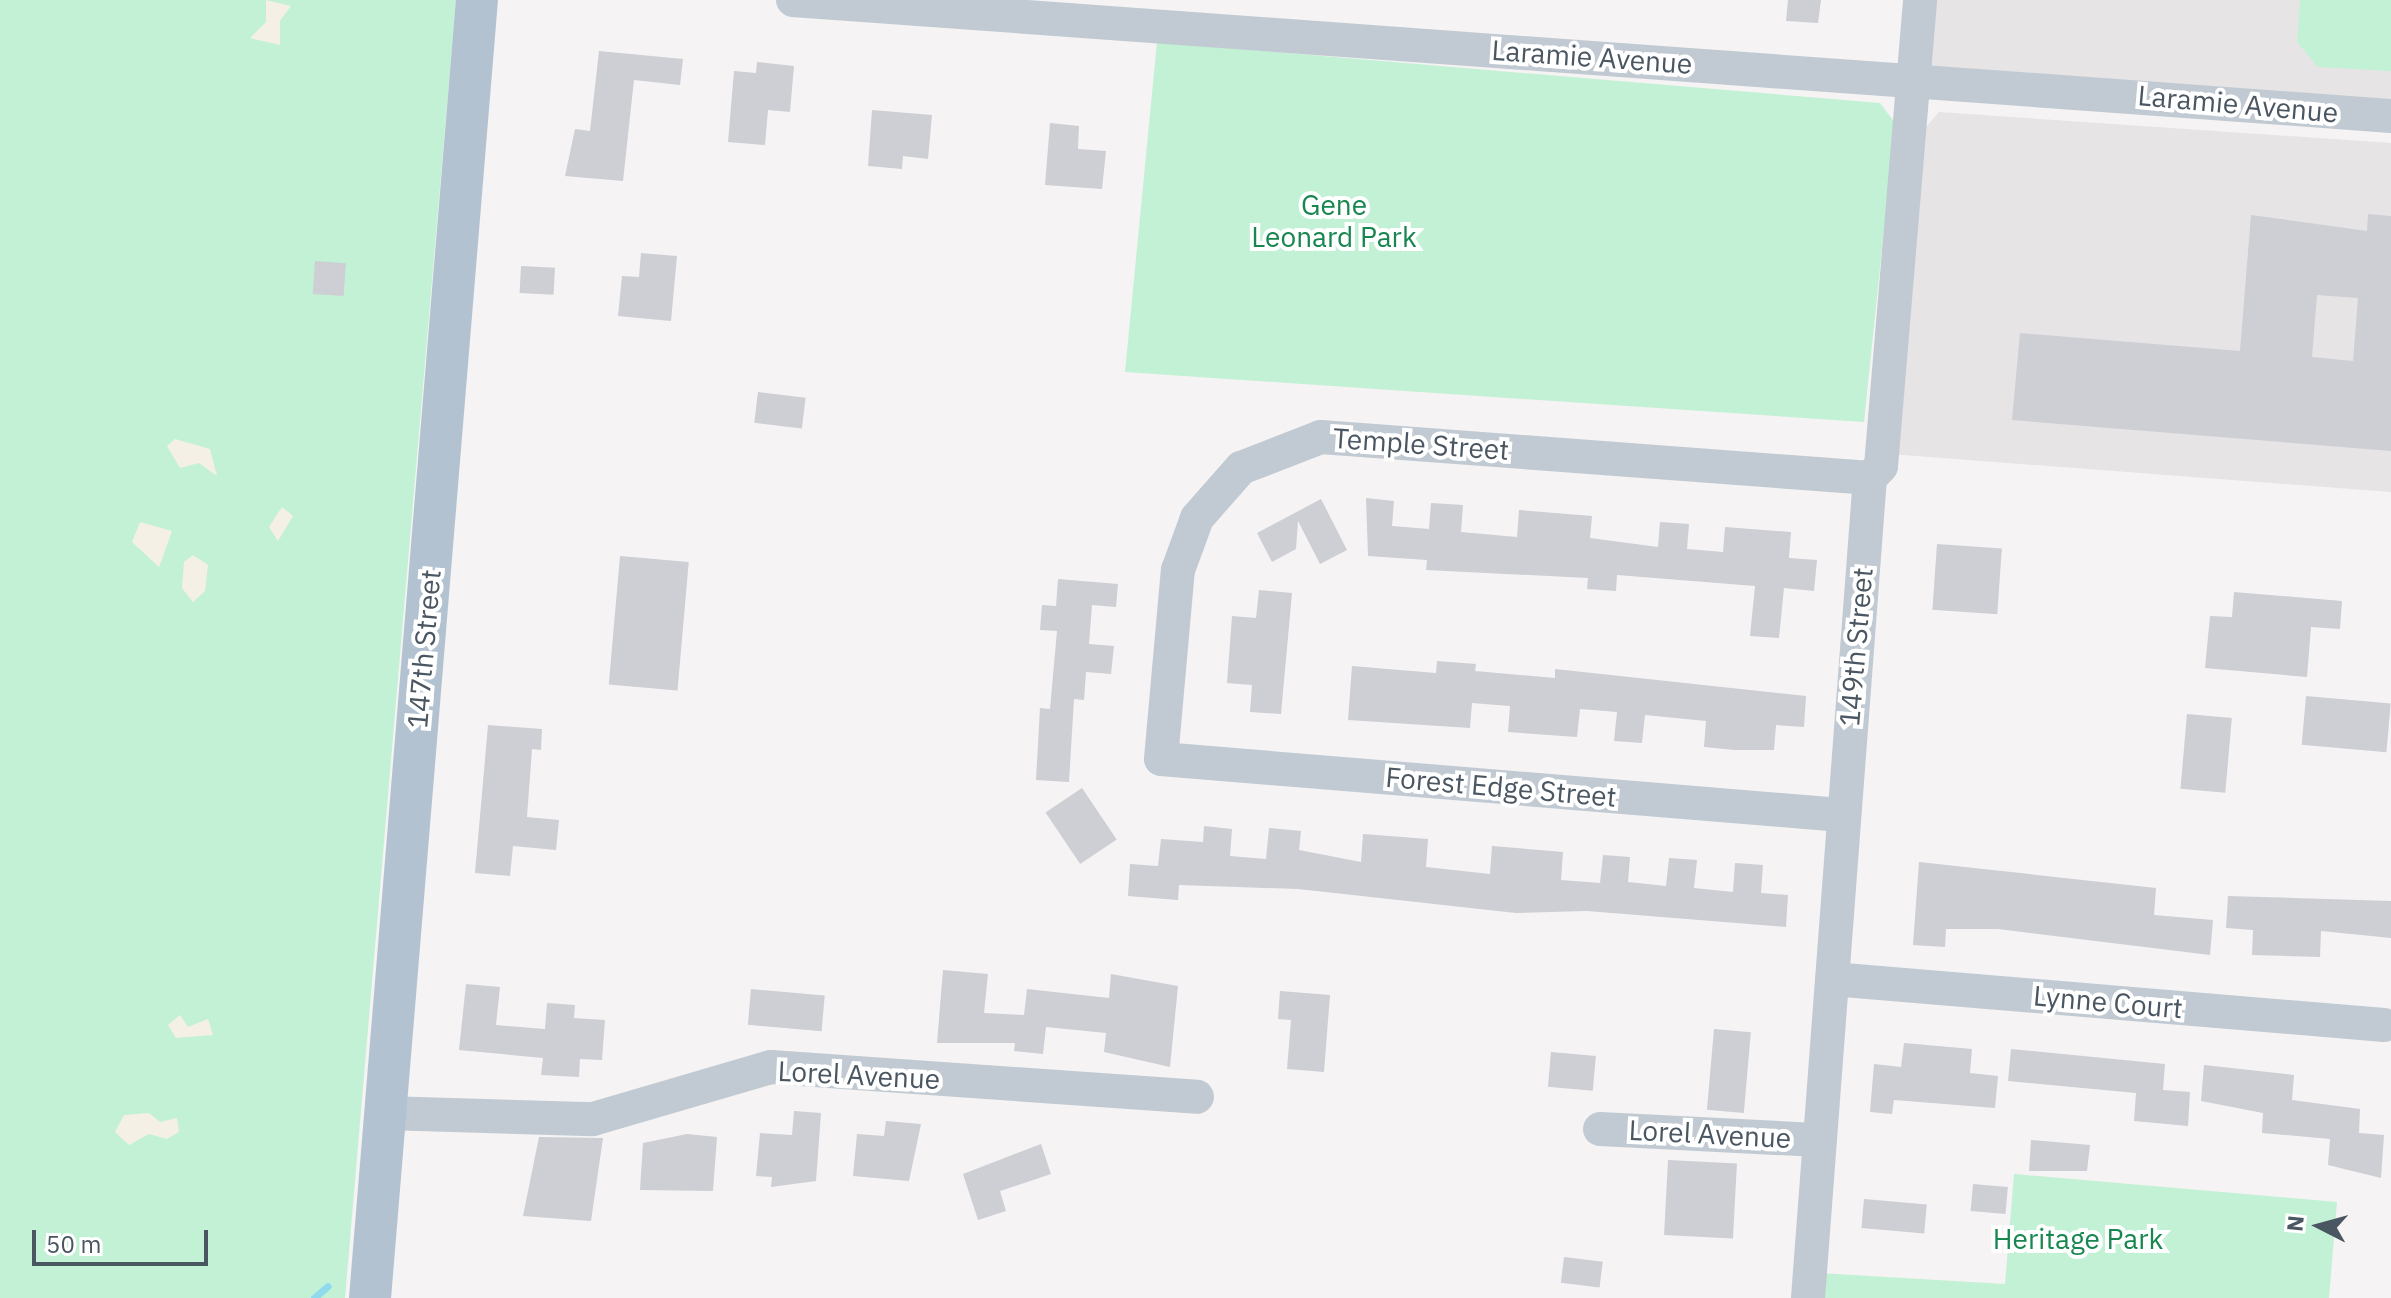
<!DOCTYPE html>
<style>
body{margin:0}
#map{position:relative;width:2391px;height:1298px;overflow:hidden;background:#f5f3f3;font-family:"IBM Plex Sans",sans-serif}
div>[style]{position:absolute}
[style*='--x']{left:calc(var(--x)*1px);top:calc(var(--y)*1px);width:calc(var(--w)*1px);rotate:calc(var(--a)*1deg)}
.education>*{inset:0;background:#e6e4e5}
.green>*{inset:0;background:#c3f1d5}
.sand>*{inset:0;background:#f5f0e5}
.stream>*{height:7px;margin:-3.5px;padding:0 3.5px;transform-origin:3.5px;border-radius:3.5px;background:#90daee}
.building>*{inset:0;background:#cdcfd5;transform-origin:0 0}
.minor>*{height:34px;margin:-17px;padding:0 17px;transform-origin:17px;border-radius:17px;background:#c1cad2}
.major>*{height:42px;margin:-21px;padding:0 21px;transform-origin:21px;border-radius:21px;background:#b3c2d1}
span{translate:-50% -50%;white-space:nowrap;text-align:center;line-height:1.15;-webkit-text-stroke:8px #fff;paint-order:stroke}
.street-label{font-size:28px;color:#4a5661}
.park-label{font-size:28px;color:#17864f}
.north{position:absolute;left:2279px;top:1186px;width:80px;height:80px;-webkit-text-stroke:6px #fff;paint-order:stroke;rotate:276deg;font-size:22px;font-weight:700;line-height:32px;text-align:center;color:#4a5661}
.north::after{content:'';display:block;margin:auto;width:28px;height:36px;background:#4a5661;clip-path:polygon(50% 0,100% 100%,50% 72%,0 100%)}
.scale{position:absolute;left:32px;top:1230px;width:176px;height:36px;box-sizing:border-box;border:4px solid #4a5661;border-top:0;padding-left:10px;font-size:24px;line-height:28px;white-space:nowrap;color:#4a5661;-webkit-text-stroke:6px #fff;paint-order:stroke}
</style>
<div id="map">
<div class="education">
<i style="clip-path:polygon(1935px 0,2391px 0,2391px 107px,1929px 70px)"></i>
<i style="clip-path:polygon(1939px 112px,2391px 143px,2391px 492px,1890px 454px,1919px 135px)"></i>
</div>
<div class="green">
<i style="clip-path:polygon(0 0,456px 0,345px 1298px,0 1298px)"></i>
<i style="clip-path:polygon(2300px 0,2391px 0,2391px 71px,2318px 67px,2297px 42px)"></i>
<i style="clip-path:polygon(1157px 42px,1880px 103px,1895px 123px,1864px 422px,1125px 372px)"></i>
<i style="clip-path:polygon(2014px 1174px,2337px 1202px,2329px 1298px,1817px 1298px,1819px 1273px,2005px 1284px)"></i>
</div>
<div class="sand">
<i style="clip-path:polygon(266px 0,291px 6px,280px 21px,280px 45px,250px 38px,266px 22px)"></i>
<i style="clip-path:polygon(175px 439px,210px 449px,217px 476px,199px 463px,180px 468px,167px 446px)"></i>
<i style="clip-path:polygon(282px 507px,293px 516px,278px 541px,269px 527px)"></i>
<i style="clip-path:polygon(140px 522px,172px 531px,159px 567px,132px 542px)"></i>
<i style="clip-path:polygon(193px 555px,208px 565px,205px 591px,193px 602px,182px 588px,184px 562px)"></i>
<i style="clip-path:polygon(180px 1015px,188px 1027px,208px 1019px,213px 1035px,176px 1038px,168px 1025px)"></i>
<i style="clip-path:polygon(149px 1113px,160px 1122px,177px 1118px,179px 1132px,167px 1139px,149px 1134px,129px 1145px,115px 1132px,124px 1115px)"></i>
</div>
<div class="stream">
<i style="--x:314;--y:1298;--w:18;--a:-41"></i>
</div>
<div class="building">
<i style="clip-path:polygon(1788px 0,1821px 0,1818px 23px,1786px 21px)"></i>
<i style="clip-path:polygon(599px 51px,683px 59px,680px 85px,634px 80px,623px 181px,565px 176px,575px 129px,590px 131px)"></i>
<i style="clip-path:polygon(757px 62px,794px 66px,790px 112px,768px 110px,765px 145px,728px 142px,734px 71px,756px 73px)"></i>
<i style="clip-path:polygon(872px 110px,932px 115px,928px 159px,903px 156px,902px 169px,868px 166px)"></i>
<i style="clip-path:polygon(1050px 123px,1079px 126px,1078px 149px,1106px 151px,1102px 189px,1045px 185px)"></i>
<i style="clip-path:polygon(evenodd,2368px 214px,2391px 216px,2391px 451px,2012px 420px,2020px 333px,2240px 351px,2251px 215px,2367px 231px,2368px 214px,2317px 295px,2358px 298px,2353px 361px,2312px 357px,2317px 295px)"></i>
<i style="clip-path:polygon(641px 253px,677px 256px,671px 321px,618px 316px,622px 276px,639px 277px)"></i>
<i style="left:315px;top:261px;width:31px;height:33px;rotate:4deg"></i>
<i style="left:521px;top:266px;width:34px;height:27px;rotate:3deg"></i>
<i style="left:758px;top:392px;width:48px;height:31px;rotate:7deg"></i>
<i style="clip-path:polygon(1366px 498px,1394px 501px,1392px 526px,1429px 529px,1431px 503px,1463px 505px,1461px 532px,1517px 537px,1519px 510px,1592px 516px,1590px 538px,1658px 547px,1660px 522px,1689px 524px,1687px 549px,1723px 552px,1725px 527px,1791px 532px,1789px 558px,1817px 560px,1814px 591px,1784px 588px,1779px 638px,1750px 636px,1755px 586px,1617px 575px,1616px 591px,1587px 589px,1588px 578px,1426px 570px,1427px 560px,1368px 556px)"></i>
<i style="clip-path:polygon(1321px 499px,1347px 550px,1320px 564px,1298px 521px,1296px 549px,1272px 562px,1257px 533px)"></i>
<i style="left:1937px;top:544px;width:65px;height:66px;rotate:4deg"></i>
<i style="left:620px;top:556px;width:69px;height:129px;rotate:5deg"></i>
<i style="clip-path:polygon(1058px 579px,1118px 584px,1116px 607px,1092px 605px,1089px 644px,1114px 646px,1111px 674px,1086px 672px,1084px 700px,1074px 699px,1069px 782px,1036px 780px,1040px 708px,1050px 709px,1057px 631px,1040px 630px,1042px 605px,1056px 606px)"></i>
<i style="clip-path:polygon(1259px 590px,1292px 593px,1281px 714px,1250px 712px,1252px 685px,1227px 683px,1232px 616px,1256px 618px)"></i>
<i style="clip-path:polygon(2234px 592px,2342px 601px,2340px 629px,2311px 627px,2307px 677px,2205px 668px,2210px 616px,2232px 617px)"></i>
<i style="clip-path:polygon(1437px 661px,1476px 664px,1475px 671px,1555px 678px,1555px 669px,1806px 696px,1804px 727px,1776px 725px,1774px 750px,1735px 750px,1704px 747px,1706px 721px,1645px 715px,1642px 743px,1614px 741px,1617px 712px,1580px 709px,1577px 737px,1508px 732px,1510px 706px,1472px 703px,1470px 728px,1348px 720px,1352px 666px,1436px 673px)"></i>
<i style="left:2306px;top:696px;width:85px;height:49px;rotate:5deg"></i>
<i style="left:2187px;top:714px;width:45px;height:75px;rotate:5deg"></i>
<i style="clip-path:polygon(488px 725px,542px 729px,541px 750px,532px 749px,527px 817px,559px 820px,556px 850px,513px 846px,510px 876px,475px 873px)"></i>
<i style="left:1082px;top:788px;width:62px;height:44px;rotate:56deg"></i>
<i style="clip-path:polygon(1204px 826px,1232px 829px,1230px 856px,1266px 859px,1269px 828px,1301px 831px,1299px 850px,1361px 862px,1363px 834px,1428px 839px,1426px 867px,1490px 874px,1492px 846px,1563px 852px,1561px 880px,1600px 883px,1603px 855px,1630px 857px,1628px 882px,1666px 886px,1669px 858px,1697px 860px,1694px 888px,1733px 892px,1735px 863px,1763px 865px,1761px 893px,1788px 895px,1786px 927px,1587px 911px,1516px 913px,1298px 889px,1179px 885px,1178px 900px,1128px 896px,1130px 864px,1158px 866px,1161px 839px,1203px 842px)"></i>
<i style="clip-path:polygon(1919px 862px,2156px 888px,2154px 915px,2213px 920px,2210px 955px,1998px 929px,1946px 929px,1945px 947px,1913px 945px)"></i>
<i style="clip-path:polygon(2228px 896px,2391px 901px,2391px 938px,2321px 931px,2320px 957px,2252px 955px,2253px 930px,2226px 928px)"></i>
<i style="clip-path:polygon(943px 970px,988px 974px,984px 1013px,1024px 1015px,1027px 989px,1109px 998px,1111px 974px,1178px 986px,1170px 1067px,1104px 1052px,1106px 1033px,1046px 1027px,1043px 1054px,1014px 1051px,1015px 1043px,937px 1043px)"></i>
<i style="clip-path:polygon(466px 984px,500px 987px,496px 1025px,545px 1029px,547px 1003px,575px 1005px,574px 1018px,605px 1020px,602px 1060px,580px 1059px,579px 1077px,541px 1075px,543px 1058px,459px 1050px)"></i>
<i style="left:751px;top:989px;width:74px;height:36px;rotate:5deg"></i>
<i style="clip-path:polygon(1280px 991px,1330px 995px,1324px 1072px,1287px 1069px,1291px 1020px,1278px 1019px)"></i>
<i style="left:1714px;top:1029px;width:37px;height:81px;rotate:5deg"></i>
<i style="clip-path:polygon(1904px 1043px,1972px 1049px,1970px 1073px,1998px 1076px,1995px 1108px,1894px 1100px,1892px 1114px,1870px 1112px,1874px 1064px,1901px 1067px)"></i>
<i style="clip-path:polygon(2011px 1049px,2165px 1064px,2163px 1090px,2190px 1092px,2188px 1126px,2134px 1121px,2136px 1093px,2008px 1081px)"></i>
<i style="left:1551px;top:1052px;width:45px;height:35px;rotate:5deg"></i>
<i style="clip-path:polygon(2204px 1065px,2294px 1075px,2292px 1100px,2360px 1109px,2359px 1133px,2384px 1135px,2381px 1178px,2328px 1165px,2330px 1139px,2262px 1133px,2263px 1113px,2201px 1101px)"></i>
<i style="clip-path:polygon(794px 1111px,821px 1113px,816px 1181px,771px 1187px,772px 1177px,756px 1176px,760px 1133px,792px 1135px)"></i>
<i style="clip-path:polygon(886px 1121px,921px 1124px,909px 1181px,853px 1176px,857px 1134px,884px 1136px)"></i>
<i style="clip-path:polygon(687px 1134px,717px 1137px,713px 1191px,640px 1190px,643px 1143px)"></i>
<i style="clip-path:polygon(539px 1137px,603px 1138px,591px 1221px,523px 1216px)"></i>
<i style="clip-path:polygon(2031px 1140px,2090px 1145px,2087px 1171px,2029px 1171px)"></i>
<i style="clip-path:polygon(1041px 1144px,1051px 1174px,1000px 1191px,1006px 1211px,978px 1220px,963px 1174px)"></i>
<i style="left:1668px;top:1160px;width:69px;height:75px;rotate:3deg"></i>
<i style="left:1973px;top:1184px;width:35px;height:27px;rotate:5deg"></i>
<i style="left:1864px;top:1199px;width:63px;height:29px;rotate:5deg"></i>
<i style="left:1564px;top:1257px;width:39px;height:26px;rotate:7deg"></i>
</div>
<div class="minor">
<i style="--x:793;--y:0;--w:1602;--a:4.15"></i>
<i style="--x:1841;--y:815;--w:682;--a:-175.29"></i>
<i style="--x:1161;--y:759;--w:190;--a:-84.9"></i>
<i style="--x:1178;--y:570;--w:55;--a:-69.9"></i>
<i style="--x:1197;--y:518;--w:67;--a:-48.7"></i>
<i style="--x:1241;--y:468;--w:86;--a:-21.2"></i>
<i style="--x:1321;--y:437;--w:551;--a:4.27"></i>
<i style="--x:1832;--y:979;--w:554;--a:4.76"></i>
<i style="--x:385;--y:1113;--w:208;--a:1.7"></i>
<i style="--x:593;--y:1119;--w:185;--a:-16.3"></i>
<i style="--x:771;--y:1067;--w:427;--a:4"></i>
<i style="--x:1600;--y:1129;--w:220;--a:2.9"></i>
<i style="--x:1808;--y:1298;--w:822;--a:-85.68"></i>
<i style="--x:1870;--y:478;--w:16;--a:-47"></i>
<i style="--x:1881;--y:466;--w:468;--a:-85.2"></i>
</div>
<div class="major">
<i style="--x:370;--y:1298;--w:1302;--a:-85.29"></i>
</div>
<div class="street-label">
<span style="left:1592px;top:57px;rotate:4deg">Laramie Avenue</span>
<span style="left:2238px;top:104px;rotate:5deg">Laramie Avenue</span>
<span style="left:1421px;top:444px;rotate:4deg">Temple Street</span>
<span style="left:1856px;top:647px;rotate:-85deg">149th Street</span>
<span style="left:424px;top:649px;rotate:-85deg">147th Street</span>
<span style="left:1501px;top:787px;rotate:5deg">Forest Edge Street</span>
<span style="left:2108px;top:1002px;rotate:5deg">Lynne Court</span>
<span style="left:859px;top:1075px;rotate:3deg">Lorel Avenue</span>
<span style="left:1710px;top:1134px;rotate:3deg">Lorel Avenue</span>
</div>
<div class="park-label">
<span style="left:1334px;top:221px">Gene<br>Leonard Park</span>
<span style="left:2078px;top:1239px">Heritage Park</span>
</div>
<div class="north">N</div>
<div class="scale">50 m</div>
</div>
